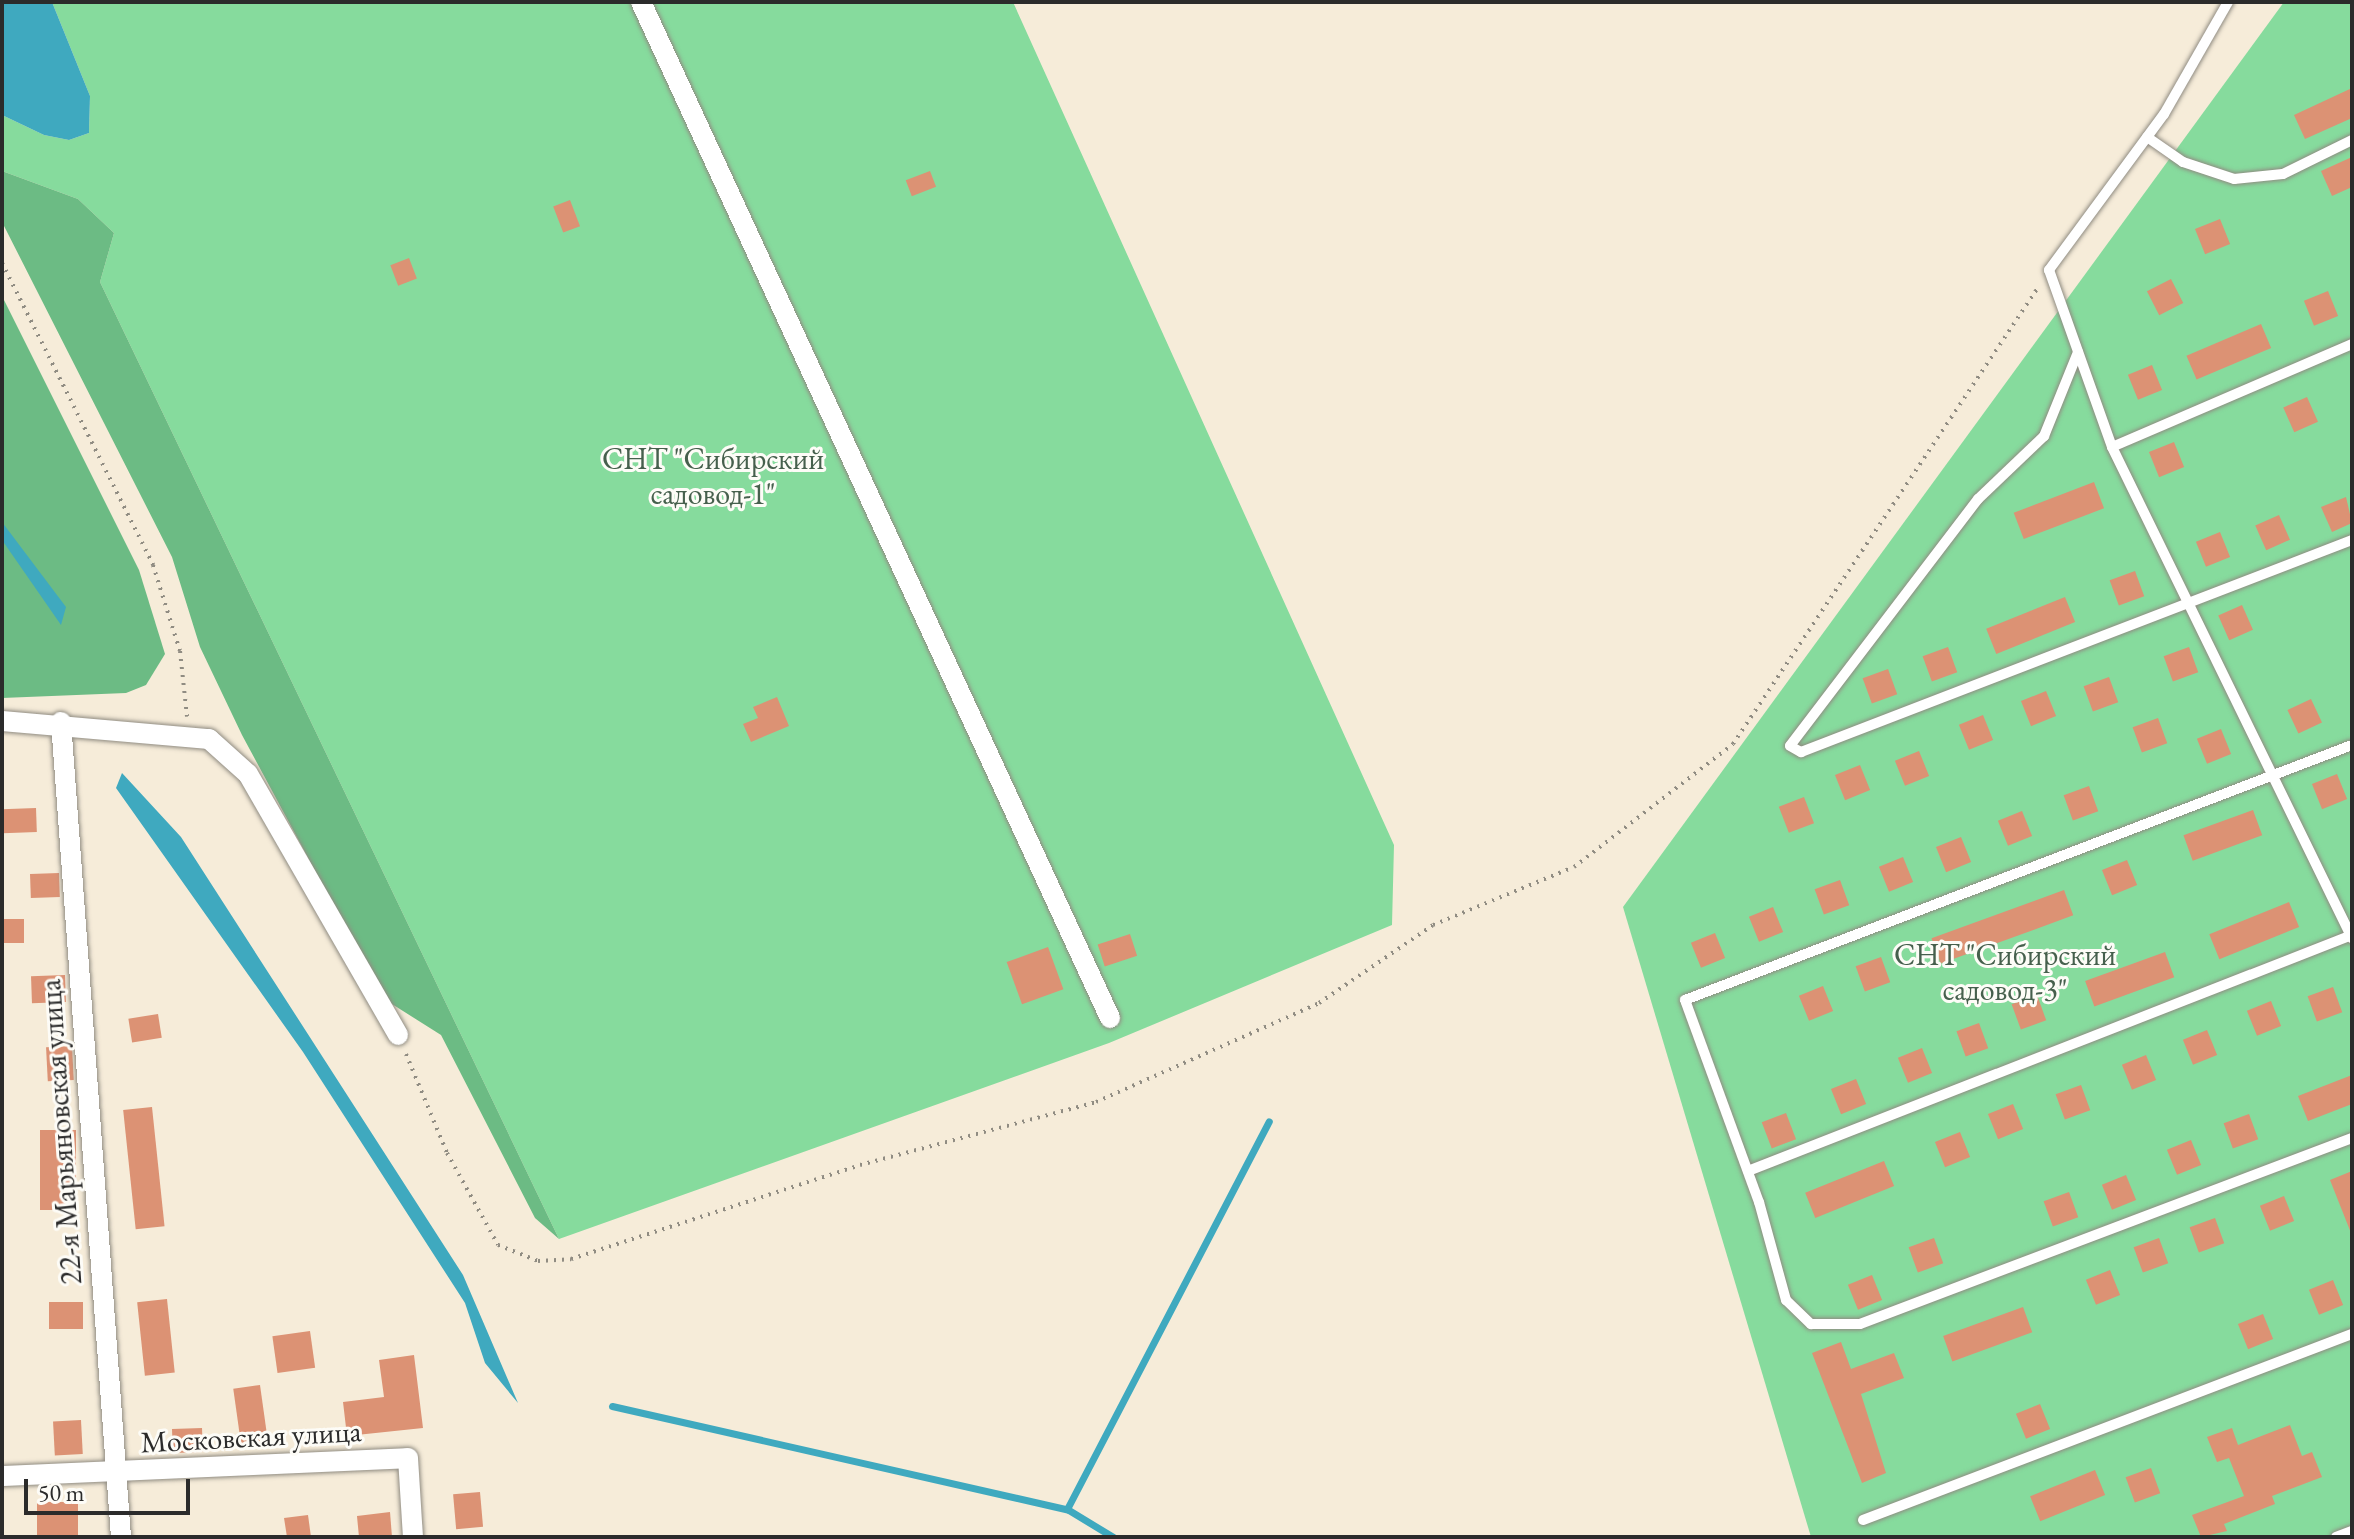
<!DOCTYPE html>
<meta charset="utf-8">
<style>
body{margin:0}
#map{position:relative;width:2354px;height:1539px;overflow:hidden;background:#f6ecd9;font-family:"EB Garamond",serif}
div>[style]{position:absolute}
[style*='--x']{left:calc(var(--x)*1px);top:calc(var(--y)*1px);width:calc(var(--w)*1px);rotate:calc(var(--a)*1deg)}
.green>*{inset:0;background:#86db9d}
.forest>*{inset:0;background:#6cbb84}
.water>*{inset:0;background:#3fa9bf}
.stream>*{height:7px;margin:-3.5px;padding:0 3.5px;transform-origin:3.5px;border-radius:3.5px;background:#3fa9bf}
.building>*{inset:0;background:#dc9274;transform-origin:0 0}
.path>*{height:4px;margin-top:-2px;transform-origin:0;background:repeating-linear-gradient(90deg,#908c82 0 2px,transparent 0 8px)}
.roads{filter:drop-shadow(0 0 2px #908c82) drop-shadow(0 0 2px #908c82)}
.lane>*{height:10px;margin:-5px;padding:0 5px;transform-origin:5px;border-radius:5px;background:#fff}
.street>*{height:20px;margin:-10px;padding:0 10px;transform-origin:10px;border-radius:10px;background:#fff}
span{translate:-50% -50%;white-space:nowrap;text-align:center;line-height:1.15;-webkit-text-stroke:6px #fdfcf7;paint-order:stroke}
.park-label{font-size:30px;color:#46604d}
.street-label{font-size:30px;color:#2b2b2b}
.frame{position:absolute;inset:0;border:4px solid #2b2b2b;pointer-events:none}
.scale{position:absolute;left:24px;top:1479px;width:166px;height:36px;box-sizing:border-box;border:4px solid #2b2b2b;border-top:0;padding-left:10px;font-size:24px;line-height:28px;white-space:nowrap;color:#2b2b2b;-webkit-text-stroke:6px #fdfcf7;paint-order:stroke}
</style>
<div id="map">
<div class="green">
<i style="clip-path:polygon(52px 2px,1013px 2px,1394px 845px,1392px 925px,1109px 1043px,559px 1239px,100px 282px,114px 233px,78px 199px,2px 171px,2px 115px,44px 135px,69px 140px,89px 133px,90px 96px)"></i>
<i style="clip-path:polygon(2284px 2px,2352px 2px,2352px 1537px,1811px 1537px,1623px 907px)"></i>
</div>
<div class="forest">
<i style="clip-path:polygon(2px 171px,78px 199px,114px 233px,100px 282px,559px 1239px,535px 1218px,441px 1035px,384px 999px,242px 735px,200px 647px,172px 557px,2px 222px)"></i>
<i style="clip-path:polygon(2px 296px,139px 570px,165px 654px,146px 685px,126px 693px,2px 698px)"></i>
</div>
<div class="water">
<i style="clip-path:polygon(2px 2px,52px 2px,90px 96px,89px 133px,69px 140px,44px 135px,2px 115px)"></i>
<i style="clip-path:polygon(2px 522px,66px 607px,61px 625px,2px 540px)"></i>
<i style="clip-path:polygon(122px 773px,181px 837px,463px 1275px,518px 1403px,485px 1363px,465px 1303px,303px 1052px,116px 788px)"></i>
</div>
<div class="stream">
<i style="--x:612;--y:1406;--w:467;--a:12.8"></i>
<i style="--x:1067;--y:1509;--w:54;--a:31.3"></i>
<i style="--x:1067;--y:1509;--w:437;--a:-62.5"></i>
</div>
<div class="building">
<i style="clip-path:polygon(2352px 88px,2352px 118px,2305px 139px,2294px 115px)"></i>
<i style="clip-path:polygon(2352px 157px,2352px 187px,2332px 196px,2321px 171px)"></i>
<i style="left:930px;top:171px;width:17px;height:26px;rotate:69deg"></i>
<i style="left:570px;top:200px;width:28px;height:18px;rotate:69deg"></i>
<i style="left:2220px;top:219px;width:27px;height:27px;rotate:68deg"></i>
<i style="left:409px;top:258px;width:22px;height:20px;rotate:69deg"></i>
<i style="left:2171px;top:279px;width:27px;height:27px;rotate:63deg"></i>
<i style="left:2328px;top:291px;width:27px;height:26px;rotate:68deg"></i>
<i style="left:2261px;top:324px;width:26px;height:81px;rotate:67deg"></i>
<i style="left:2152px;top:365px;width:27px;height:26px;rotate:68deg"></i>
<i style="left:2307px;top:397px;width:27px;height:26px;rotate:66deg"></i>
<i style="left:2174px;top:442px;width:27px;height:27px;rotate:68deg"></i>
<i style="left:2094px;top:482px;width:28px;height:86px;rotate:69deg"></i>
<i style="clip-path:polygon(2346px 497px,2352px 523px,2332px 532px,2321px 507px)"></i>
<i style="left:2279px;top:515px;width:27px;height:26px;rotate:66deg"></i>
<i style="left:2220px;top:532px;width:27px;height:26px;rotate:68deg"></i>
<i style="left:2135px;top:571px;width:27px;height:27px;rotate:70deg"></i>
<i style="left:2065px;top:597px;width:27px;height:85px;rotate:68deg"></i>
<i style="left:2242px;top:605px;width:27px;height:26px;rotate:66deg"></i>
<i style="left:1948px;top:647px;width:27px;height:27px;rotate:70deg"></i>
<i style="left:2189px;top:647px;width:27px;height:27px;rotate:70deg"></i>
<i style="left:1888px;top:669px;width:27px;height:27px;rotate:70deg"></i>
<i style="left:2109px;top:677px;width:27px;height:27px;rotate:70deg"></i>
<i style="left:2046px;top:691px;width:27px;height:27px;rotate:68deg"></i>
<i style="clip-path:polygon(777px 697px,789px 726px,751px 742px,743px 724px,758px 718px,753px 707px)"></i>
<i style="left:2311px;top:699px;width:26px;height:26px;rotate:65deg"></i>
<i style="left:1983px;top:715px;width:27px;height:26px;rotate:68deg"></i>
<i style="left:2158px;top:718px;width:27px;height:27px;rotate:70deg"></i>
<i style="left:2221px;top:729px;width:27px;height:26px;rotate:68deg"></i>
<i style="left:1919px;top:751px;width:27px;height:26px;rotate:68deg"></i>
<i style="left:1860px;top:765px;width:27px;height:27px;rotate:68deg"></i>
<i style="left:2337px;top:774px;width:27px;height:27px;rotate:68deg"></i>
<i style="left:2089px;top:786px;width:27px;height:27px;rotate:70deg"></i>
<i style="left:1804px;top:797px;width:28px;height:27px;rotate:69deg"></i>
<i style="left:36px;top:808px;width:24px;height:34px;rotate:88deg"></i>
<i style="left:2253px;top:810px;width:27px;height:74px;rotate:70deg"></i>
<i style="left:2022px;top:811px;width:27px;height:26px;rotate:68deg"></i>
<i style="left:1961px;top:837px;width:27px;height:27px;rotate:68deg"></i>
<i style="left:1903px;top:857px;width:27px;height:26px;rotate:68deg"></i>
<i style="left:2127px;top:860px;width:27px;height:27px;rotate:68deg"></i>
<i style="left:59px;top:873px;width:24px;height:29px;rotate:88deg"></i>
<i style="left:1840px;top:880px;width:27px;height:27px;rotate:70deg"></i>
<i style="left:2064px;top:890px;width:27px;height:141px;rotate:70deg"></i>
<i style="left:2289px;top:902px;width:27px;height:86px;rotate:68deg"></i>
<i style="left:1773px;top:907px;width:27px;height:26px;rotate:68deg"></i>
<i style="left:2px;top:919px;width:22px;height:24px"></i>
<i style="left:1715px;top:933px;width:27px;height:26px;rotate:68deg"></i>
<i style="left:1130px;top:934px;width:23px;height:34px;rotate:72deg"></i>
<i style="left:1048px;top:947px;width:45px;height:44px;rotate:70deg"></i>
<i style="left:2165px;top:952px;width:27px;height:85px;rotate:70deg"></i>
<i style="left:1881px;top:957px;width:27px;height:27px;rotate:70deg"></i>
<i style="left:65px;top:975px;width:27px;height:34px;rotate:88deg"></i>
<i style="left:1823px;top:986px;width:27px;height:26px;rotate:68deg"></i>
<i style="left:2333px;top:987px;width:27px;height:27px;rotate:70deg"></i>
<i style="left:2037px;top:995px;width:27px;height:27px;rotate:70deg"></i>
<i style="left:2271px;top:1001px;width:27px;height:26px;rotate:68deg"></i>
<i style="left:158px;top:1014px;width:24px;height:30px;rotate:81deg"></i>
<i style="left:1979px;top:1023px;width:27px;height:24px;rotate:70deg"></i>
<i style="left:2207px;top:1030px;width:27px;height:26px;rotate:68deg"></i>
<i style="left:72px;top:1046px;width:34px;height:26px;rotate:87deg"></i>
<i style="left:1922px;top:1048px;width:27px;height:26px;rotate:68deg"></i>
<i style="left:2146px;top:1055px;width:27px;height:26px;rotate:68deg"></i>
<i style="clip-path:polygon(2352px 1075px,2352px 1104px,2308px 1121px,2298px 1096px)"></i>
<i style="left:1856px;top:1079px;width:27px;height:27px;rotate:68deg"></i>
<i style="left:2081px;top:1085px;width:27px;height:27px;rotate:70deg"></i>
<i style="left:2013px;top:1104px;width:27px;height:27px;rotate:68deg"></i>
<i style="left:152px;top:1107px;width:120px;height:29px;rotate:84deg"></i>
<i style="left:1786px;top:1113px;width:28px;height:26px;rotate:69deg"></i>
<i style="left:2249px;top:1114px;width:27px;height:27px;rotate:70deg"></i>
<i style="left:40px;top:1130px;width:36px;height:80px"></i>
<i style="left:1960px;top:1132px;width:27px;height:27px;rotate:68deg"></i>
<i style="left:2191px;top:1140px;width:27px;height:26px;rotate:68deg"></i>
<i style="left:1884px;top:1161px;width:27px;height:85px;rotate:68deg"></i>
<i style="clip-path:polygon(2352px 1171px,2352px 1233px,2351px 1233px,2330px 1180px)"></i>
<i style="left:2126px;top:1175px;width:27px;height:26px;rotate:68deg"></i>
<i style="left:2069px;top:1192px;width:27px;height:27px;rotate:70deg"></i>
<i style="left:2284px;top:1196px;width:27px;height:26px;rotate:68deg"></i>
<i style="left:2215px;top:1218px;width:27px;height:27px;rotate:70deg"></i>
<i style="left:1934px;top:1238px;width:27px;height:27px;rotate:70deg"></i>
<i style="left:2159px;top:1238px;width:27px;height:27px;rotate:70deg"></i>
<i style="left:2110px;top:1270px;width:27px;height:26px;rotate:68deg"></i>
<i style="left:1872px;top:1275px;width:27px;height:26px;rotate:68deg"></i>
<i style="left:2333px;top:1280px;width:27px;height:26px;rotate:68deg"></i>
<i style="left:167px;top:1299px;width:74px;height:30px;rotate:84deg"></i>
<i style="left:83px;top:1302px;width:27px;height:34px;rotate:90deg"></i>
<i style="left:2023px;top:1307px;width:27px;height:85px;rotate:70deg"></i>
<i style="left:2263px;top:1314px;width:27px;height:27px;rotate:68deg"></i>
<i style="left:310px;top:1331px;width:37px;height:38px;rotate:82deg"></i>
<i style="clip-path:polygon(1841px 1342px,1851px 1369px,1894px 1353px,1904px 1378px,1861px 1394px,1886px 1473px,1862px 1483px,1812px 1353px)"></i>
<i style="clip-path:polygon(414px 1355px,423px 1428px,347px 1436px,343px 1402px,384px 1397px,379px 1360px)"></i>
<i style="left:260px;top:1385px;width:59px;height:27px;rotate:82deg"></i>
<i style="left:2040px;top:1404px;width:27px;height:26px;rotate:68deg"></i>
<i style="left:81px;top:1420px;width:34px;height:28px;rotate:87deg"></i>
<i style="clip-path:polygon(2290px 1425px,2302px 1456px,2312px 1452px,2322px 1477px,2272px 1496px,2275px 1504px,2224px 1524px,2227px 1531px,2201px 1537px,2192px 1515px,2244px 1496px,2229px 1458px,2217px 1462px,2207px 1437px,2232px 1428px,2238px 1445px)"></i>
<i style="left:202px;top:1428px;width:24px;height:30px;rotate:88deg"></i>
<i style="left:2151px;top:1468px;width:27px;height:27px;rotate:70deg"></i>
<i style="left:2095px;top:1470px;width:27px;height:70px;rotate:68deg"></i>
<i style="left:480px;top:1492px;width:35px;height:27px;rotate:85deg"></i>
<i style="left:78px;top:1502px;width:33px;height:41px;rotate:90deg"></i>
<i style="clip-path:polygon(390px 1512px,392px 1537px,359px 1537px,357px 1516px)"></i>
<i style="clip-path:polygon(308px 1515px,311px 1537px,287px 1537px,284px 1518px)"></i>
</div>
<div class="path">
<i style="--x:2;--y:263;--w:338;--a:63.4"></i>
<i style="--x:153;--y:565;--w:90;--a:72.6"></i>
<i style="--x:180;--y:651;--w:66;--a:83.9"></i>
<i style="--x:406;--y:1054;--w:107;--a:67.5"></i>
<i style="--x:447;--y:1153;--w:105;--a:61"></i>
<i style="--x:498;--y:1245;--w:43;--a:21.8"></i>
<i style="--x:538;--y:1261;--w:33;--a:-3"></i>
<i style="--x:571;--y:1259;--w:304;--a:-18"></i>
<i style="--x:860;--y:1165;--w:244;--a:-14.9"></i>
<i style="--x:1096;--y:1102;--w:244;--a:-23.9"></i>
<i style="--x:1319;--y:1003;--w:138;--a:-34.4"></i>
<i style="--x:1433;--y:925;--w:152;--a:-22.4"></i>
<i style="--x:1574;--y:867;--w:201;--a:-37.7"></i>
<i style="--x:1733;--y:744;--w:551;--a:-56.25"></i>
</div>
<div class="roads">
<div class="lane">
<i style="--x:2228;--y:2;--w:129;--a:119.7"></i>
<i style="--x:2164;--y:114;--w:194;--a:126.4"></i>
<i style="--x:2049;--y:270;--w:188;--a:70.4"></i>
<i style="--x:2112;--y:447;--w:547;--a:63.95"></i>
<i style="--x:2147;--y:137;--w:44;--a:34.8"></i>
<i style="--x:2183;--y:162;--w:54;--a:18.4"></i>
<i style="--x:2234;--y:179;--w:49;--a:-5.8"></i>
<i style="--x:2283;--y:174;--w:77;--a:-26.2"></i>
<i style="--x:2078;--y:352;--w:91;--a:112"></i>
<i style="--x:2044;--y:436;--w:91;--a:136.3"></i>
<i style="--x:1978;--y:499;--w:310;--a:127.3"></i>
<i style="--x:1790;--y:746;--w:13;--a:29"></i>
<i style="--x:1801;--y:752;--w:590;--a:-21.04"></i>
<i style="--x:2112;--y:447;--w:261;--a:-23.2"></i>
<i style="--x:2352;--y:745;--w:714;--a:159.08"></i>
<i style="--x:1685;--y:1000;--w:215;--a:69.9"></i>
<i style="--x:1759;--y:1202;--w:102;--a:74.6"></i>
<i style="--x:1786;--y:1300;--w:35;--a:44"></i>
<i style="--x:1811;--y:1324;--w:49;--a:0"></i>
<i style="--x:1860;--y:1324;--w:526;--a:-20.71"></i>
<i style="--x:1748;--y:1171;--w:648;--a:-21.34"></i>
<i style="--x:1863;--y:1520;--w:523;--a:-20.83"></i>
<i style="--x:2336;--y:1537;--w:17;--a:-21"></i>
</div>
<div class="street">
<i style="--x:641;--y:2;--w:1119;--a:65.22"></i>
<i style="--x:2;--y:721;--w:208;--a:5"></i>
<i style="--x:209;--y:739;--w:52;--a:41.9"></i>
<i style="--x:248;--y:774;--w:301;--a:60.1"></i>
<i style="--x:61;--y:722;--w:817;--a:85.79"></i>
<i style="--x:2;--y:1476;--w:406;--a:-2.5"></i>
<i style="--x:408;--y:1458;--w:79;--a:86.4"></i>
</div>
</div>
<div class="park-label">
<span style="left:713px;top:476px">СНТ "Сибирский<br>садовод-1"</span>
<span style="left:2005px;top:972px">СНТ "Сибирский<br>садовод-3"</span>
</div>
<div class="street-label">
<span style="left:61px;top:1132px;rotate:-94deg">22-я Марьяновская улица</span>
<span style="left:251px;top:1437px;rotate:-3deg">Московская улица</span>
</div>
<div class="frame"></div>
<div class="scale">50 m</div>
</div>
